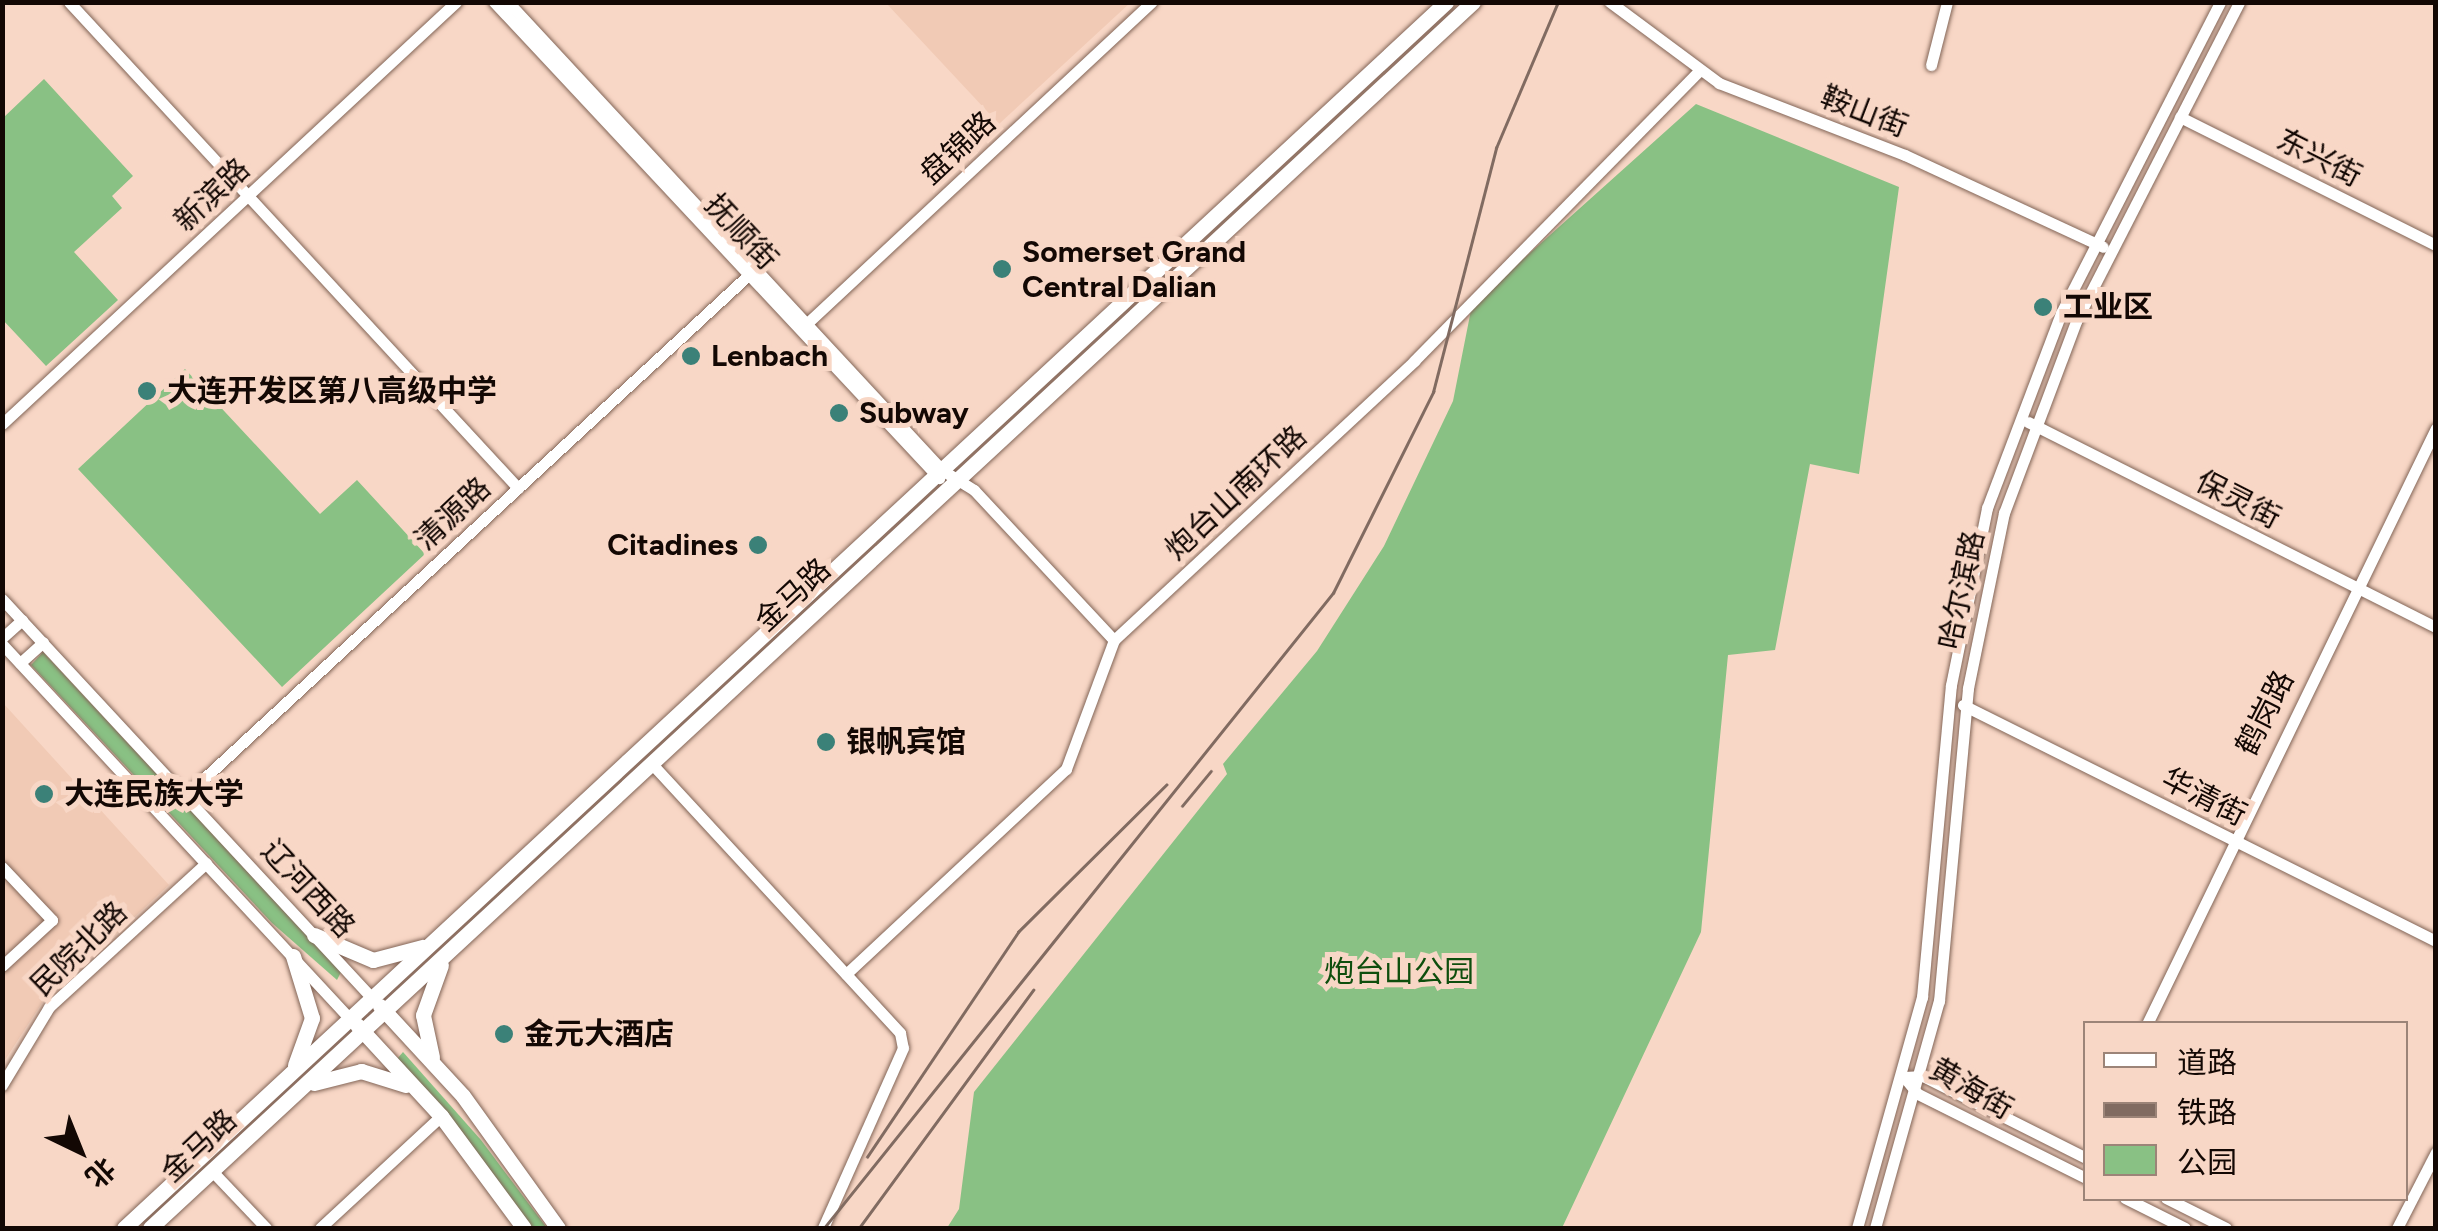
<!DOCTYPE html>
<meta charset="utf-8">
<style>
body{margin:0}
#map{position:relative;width:2438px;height:1231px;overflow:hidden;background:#f8d7c6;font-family:Figtree,"Noto Sans SC",sans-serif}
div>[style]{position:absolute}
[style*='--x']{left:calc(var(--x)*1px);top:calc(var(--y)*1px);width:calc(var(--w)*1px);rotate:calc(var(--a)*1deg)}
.built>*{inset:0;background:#f1cab5}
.green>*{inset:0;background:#89c184}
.roads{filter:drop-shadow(0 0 2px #826557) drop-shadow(0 0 2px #826557)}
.minor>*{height:11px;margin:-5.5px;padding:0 5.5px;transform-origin:5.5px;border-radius:5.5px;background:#fff}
.major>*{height:15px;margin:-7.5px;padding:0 7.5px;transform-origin:7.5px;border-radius:7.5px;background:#fff}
.rail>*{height:2.5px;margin:-1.25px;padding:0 1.25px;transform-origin:1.25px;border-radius:1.25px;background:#816b61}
.dots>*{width:28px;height:28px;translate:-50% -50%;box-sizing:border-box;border:5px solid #f8d7c6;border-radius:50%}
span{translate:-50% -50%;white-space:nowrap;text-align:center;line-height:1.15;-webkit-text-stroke:10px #f8d7c6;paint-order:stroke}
.street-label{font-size:30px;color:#130804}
.poi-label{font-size:30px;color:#130804;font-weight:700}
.left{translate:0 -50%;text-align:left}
.right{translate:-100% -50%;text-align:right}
.park-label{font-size:30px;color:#0e4e0d}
.frame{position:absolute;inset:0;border:5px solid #130804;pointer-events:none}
.legend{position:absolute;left:2083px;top:1021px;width:325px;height:180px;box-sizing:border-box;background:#f8d7c6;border:2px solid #9c8478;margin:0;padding:12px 18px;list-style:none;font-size:30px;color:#130804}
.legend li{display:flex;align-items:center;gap:20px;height:50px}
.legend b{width:50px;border:2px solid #9c8478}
.north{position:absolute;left:30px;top:1101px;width:100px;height:100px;-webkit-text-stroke:8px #f8d7c6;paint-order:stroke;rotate:137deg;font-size:28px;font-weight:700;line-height:40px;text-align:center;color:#130804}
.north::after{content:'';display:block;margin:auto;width:35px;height:45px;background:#130804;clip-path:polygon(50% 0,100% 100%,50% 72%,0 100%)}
</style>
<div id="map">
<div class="built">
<i style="clip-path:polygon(886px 3px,1130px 3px,999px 124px)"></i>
<i style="clip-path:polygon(3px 703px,169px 885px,42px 1003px,3px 1063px)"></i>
</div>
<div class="green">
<i style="clip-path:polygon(44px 79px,133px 176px,112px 196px,122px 208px,74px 252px,118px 300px,46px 366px,2px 319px,3px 118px)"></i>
<i style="clip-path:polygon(1696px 104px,1899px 187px,1859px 474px,1810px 464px,1775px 650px,1728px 655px,1701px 932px,1562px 1228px,947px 1228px,959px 1209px,974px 1092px,1227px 774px,1223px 764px,1317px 651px,1384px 546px,1453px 401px,1472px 305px)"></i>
<i style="clip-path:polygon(185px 369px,320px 514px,357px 480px,425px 554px,282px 687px,78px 469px)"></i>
<i style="clip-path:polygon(43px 652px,341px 972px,337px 980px,272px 923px,31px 665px)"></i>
<i style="clip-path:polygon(403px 1052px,481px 1140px,547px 1228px,531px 1228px,397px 1059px)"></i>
</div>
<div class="roads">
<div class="minor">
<i style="--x:69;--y:2;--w:662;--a:47.27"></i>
<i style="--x:494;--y:2;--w:652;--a:46.93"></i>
<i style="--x:508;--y:2;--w:638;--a:47.16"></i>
<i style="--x:942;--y:470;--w:38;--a:32"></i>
<i style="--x:974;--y:490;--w:205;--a:47"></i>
<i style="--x:1610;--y:2;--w:136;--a:36.6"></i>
<i style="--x:1719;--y:83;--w:199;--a:21.2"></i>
<i style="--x:1905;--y:155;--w:218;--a:24.9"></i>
<i style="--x:1931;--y:65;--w:65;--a:-75.7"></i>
<i style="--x:2180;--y:117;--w:286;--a:26.6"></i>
<i style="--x:802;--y:328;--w:478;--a:-43"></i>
<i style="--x:2028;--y:422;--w:457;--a:26.7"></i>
<i style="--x:2;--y:424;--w:620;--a:-42.91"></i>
<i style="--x:2;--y:599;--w:544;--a:47.16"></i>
<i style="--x:2;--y:638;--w:27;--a:-42"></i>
<i style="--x:2;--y:644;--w:512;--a:47.14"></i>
<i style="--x:20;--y:663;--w:31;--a:-42"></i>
<i style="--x:1963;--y:705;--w:529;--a:26.52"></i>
<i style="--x:652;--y:764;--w:366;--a:47.3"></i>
<i style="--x:900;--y:1033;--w:15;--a:79"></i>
<i style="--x:903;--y:1048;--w:197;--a:114"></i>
<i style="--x:185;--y:796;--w:776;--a:-42.76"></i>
<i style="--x:2;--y:867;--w:73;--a:46.7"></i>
<i style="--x:52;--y:920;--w:68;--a:137.4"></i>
<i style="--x:846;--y:974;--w:301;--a:-43"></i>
<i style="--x:1066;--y:769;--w:138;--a:-69.6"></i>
<i style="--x:1114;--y:640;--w:410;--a:-42.9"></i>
<i style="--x:1414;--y:361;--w:405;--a:-45.5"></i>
<i style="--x:2147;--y:1024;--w:662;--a:-64.13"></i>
<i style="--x:1904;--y:1077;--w:22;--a:51"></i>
<i style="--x:1918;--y:1094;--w:188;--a:26.6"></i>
<i style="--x:1904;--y:1077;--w:19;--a:-3"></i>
<i style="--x:1923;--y:1076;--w:182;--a:26.7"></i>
<i style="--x:2;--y:1085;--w:91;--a:-58.9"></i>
<i style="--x:49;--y:1007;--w:213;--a:-42.5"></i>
<i style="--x:212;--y:1171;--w:79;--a:46.5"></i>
<i style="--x:2125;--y:1198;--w:67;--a:26.6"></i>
<i style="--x:2166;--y:1198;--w:67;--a:26.6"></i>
<i style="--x:320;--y:1228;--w:165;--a:-42.8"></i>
<i style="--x:1857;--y:1228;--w:240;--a:-74.3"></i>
<i style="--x:1922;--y:997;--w:313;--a:-84.7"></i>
<i style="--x:1951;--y:685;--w:181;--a:-78.5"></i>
<i style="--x:1987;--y:508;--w:209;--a:-69.2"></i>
<i style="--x:2061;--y:313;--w:349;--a:-62.9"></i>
<i style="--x:1875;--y:1228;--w:236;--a:-74.3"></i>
<i style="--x:1939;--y:1001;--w:314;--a:-84.7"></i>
<i style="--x:1968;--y:688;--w:179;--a:-78.4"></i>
<i style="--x:2004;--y:513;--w:205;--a:-69.4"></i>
<i style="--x:2076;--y:321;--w:358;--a:-62.9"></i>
<i style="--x:2397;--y:1228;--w:85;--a:-62.8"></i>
</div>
<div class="major">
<i style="--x:314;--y:935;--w:64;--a:23"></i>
<i style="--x:373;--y:960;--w:51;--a:-14.9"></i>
<i style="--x:293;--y:956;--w:65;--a:73"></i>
<i style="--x:312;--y:1018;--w:50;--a:109.9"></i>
<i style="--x:380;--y:1006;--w:122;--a:47.3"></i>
<i style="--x:463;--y:1096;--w:163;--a:54.3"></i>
<i style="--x:357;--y:1025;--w:124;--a:47.3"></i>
<i style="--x:441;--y:1116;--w:139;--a:53.5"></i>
<i style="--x:432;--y:1057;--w:43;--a:-102.1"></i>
<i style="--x:423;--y:1015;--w:53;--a:-70.2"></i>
<i style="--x:314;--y:1083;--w:49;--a:-14.3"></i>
<i style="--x:361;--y:1071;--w:47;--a:17.3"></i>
<i style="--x:124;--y:1228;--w:1803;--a:-42.84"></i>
<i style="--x:150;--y:1228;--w:1804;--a:-42.82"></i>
</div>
</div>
<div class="rail">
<i style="--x:1182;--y:806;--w:45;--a:-50.4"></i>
<i style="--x:867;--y:1157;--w:271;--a:-56.1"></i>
<i style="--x:1018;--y:932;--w:209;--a:-44.8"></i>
<i style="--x:824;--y:1228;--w:814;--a:-51.29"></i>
<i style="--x:1333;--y:593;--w:225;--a:-63.5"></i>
<i style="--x:1433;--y:392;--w:252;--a:-75.5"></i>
<i style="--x:1496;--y:148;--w:159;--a:-67"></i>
<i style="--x:859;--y:1228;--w:295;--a:-53.8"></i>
</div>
<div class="dots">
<i style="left:1002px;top:269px;background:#3b8178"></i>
<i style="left:2043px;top:307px;background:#3b8178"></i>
<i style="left:691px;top:356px;background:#3b8178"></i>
<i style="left:147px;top:391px;background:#3b8178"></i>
<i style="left:839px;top:413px;background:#3b8178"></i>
<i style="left:758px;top:545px;background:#3b8178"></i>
<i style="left:826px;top:742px;background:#3b8178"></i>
<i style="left:44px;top:794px;background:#3b8178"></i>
<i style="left:504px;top:1034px;background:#3b8178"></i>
</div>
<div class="street-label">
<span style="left:1864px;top:112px;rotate:21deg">鞍山街</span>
<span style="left:958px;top:148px;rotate:-43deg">盘锦路</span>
<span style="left:2319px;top:158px;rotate:27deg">东兴街</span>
<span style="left:212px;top:195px;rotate:-43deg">新滨路</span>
<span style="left:741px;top:232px;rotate:47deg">抚顺街</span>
<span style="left:1236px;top:493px;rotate:-43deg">炮台山南环路</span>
<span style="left:2238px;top:500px;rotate:27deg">保灵街</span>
<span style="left:453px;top:514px;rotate:-43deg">清源路</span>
<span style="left:1962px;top:590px;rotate:-78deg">哈尔滨路</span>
<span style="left:793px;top:595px;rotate:-43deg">金马路</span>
<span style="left:2265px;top:713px;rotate:-63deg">鹤岗路</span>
<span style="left:2204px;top:797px;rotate:27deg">华清街</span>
<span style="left:308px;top:889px;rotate:47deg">辽河西路</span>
<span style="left:79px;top:949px;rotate:-44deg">民院北路</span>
<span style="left:1971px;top:1089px;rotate:30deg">黄海街</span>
<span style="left:199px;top:1146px;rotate:-43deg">金马路</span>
</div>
<div class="poi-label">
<span class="left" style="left:1022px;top:269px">Somerset Grand<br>Central Dalian</span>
<span class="left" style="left:2063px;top:307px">工业区</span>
<span class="left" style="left:711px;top:356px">Lenbach</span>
<span class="left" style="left:167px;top:391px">大连开发区第八高级中学</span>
<span class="left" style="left:859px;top:413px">Subway</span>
<span class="right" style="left:738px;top:545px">Citadines</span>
<span class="left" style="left:846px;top:742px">银帆宾馆</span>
<span class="left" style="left:64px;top:794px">大连民族大学</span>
<span class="left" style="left:524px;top:1034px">金元大酒店</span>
</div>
<div class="park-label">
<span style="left:1399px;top:972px">炮台山公园</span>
</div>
<div class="frame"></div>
<ul class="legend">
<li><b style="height:12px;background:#fff"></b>道路</li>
<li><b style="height:12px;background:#816b61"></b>铁路</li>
<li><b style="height:28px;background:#89c184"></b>公园</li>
</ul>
<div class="north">北</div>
</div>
